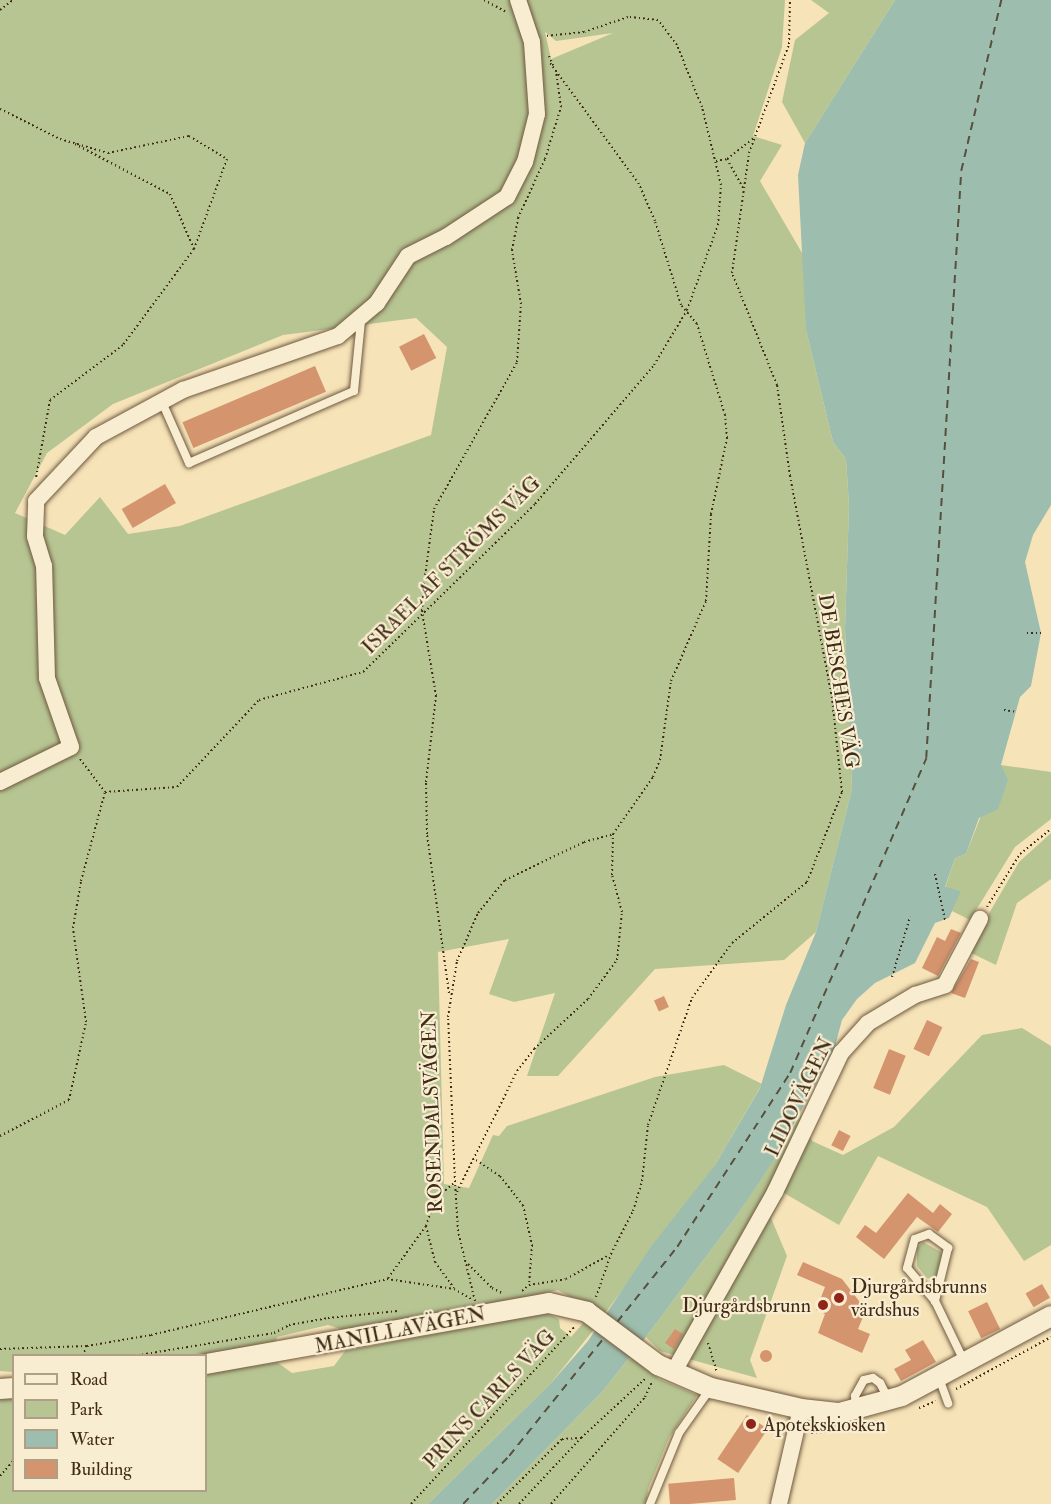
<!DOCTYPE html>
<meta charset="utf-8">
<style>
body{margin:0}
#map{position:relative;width:1051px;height:1504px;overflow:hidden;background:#f6e3b8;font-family:"IM FELL Double Pica",serif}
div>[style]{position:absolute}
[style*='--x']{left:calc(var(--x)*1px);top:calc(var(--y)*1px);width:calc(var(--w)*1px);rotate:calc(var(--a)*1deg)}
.green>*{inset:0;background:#b7c593}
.water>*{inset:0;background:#9dbeae}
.ferry>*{height:1.5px;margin-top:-0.75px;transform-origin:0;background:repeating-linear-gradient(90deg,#57503d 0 8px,transparent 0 14px)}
.building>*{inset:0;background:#d4946e;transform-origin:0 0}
.round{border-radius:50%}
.path>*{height:2px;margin-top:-1px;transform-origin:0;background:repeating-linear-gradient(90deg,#402b17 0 1.5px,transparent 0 4.5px)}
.roads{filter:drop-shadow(0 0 2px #6e593f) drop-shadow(0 0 2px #6e593f)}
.service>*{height:8px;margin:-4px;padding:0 4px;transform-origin:4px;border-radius:4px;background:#f9edd1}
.minor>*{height:16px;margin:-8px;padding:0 8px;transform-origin:8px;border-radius:8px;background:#f9edd1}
.tertiary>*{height:20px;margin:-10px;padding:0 10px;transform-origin:10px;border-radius:10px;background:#f9edd1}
.dots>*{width:16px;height:16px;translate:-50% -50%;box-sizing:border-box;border:3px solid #f9edd1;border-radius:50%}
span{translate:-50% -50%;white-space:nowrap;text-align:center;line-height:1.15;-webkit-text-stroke:4.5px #f9edd1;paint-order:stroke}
.street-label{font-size:20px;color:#402b17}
.poi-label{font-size:20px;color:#402b17}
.left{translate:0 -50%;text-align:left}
.right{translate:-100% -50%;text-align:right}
.legend{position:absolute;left:12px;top:1354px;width:195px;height:138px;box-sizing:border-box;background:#f9edd1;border:2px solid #af9f87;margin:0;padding:8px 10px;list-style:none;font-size:18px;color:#402b17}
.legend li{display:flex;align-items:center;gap:12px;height:30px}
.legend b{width:30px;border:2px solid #af9f87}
</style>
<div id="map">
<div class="green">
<i style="clip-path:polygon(evenodd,0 0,785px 0,782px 47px,753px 136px,782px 145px,760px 181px,805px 258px,806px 330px,833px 442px,846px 459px,849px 506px,845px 628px,852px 789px,816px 932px,784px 960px,655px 969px,558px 1076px,527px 1076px,555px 993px,514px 1002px,489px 994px,509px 939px,438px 952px,444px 1184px,469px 1188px,493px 1135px,499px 1136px,507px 1126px,655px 1077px,724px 1065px,762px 1084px,715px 1165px,603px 1316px,558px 1290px,457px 1313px,347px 1331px,328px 1325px,277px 1337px,275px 1344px,204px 1356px,14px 1356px,13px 1372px,0 1371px,0 0,545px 32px,556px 41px,613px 33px,551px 59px,545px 32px,0 0,416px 318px,447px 347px,431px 435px,180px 526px,128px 534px,100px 497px,65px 535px,15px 513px,47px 453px,113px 404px,283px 335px,416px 318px)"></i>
<i style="clip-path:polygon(811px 0,895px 0,805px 143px,782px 102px,795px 40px,829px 13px)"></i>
<i style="clip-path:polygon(1001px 765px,1051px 772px,1051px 819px,1015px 847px,970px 920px,952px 911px,960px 891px,945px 888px,955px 858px,966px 854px)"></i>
<i style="clip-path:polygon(1051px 833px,1051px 879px,1017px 903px,996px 965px,967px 951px,1019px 862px)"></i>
<i style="clip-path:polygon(1022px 1028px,1051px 1046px,1051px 1245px,1024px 1261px,987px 1207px,878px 1156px,839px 1225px,784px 1193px,771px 1218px,787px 1256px,750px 1360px,757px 1378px,660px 1351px,646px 1337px,738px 1214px,801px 1115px,812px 1141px,843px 1155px,894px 1127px,982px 1035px)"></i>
<i style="clip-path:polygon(923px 1242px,941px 1252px,944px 1260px,936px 1280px,927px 1278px,917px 1266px,917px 1248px)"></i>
<i style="clip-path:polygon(546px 1313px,559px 1319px,560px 1328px,571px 1337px,585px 1321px,595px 1328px,551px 1383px,428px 1504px,0 1504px,0 1396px,13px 1396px,14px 1490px,206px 1490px,206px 1374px,277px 1362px,292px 1373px,334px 1366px,345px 1351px)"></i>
<i style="clip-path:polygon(631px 1356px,659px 1379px,697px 1395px,669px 1438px,648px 1489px,646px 1504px,492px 1504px,602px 1392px)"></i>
</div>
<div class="water">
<i style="clip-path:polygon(895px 0,1051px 0,1051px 505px,1033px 535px,1025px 562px,1041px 633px,1031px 686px,1020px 697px,1001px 765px,1008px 780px,998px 809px,979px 818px,966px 854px,955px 858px,945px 887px,961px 891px,949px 918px,935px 923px,915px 963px,875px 983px,857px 999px,842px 1020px,834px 1050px,775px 1158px,738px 1214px,646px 1337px,602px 1392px,492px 1504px,428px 1504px,551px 1383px,588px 1341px,650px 1248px,715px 1165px,760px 1088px,786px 1005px,816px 932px,852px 789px,845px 628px,849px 506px,846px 459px,833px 442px,806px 330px,798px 175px,805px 143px)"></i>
</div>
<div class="ferry">
<i style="--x:617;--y:1322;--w:96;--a:-51.3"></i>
<i style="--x:677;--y:1247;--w:207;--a:-57"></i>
<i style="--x:790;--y:1073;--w:343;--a:-66.6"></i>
<i style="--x:926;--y:758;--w:588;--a:-86.59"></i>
<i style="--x:961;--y:171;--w:176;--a:-76.8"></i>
<i style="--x:463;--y:1504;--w:66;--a:-46.2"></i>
<i style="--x:509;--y:1456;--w:151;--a:-51.2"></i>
</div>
<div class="building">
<i style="left:424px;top:334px;width:27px;height:28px;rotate:63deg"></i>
<i style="left:315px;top:366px;width:28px;height:144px;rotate:67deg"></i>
<i style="left:165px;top:484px;width:22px;height:50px;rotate:60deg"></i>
<i style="clip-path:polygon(951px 929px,961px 933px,938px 976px,922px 968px,937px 937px,945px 941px)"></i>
<i style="clip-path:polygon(971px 959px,979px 962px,965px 998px,951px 993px)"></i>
<i style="left:664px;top:996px;width:12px;height:11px;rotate:66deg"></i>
<i style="left:927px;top:1020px;width:17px;height:32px;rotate:25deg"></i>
<i style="left:889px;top:1049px;width:18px;height:42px;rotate:22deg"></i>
<i style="left:839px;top:1130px;width:13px;height:17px;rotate:27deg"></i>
<i style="clip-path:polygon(908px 1193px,933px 1213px,940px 1204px,952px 1214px,938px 1232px,917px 1217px,884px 1259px,856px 1237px,865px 1225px,876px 1233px)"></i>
<i style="clip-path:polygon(803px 1262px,842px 1279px,866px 1310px,858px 1329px,870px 1334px,862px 1353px,818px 1333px,825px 1314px,816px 1310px,825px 1287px,797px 1275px)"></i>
<i style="left:1042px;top:1284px;width:16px;height:19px;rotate:60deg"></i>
<i style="left:987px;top:1302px;width:30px;height:21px;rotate:64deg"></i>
<i style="clip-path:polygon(675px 1329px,683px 1334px,674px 1349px,665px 1343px)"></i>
<i style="clip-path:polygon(923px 1340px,936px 1362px,901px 1381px,894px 1369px,911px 1360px,905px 1350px)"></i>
<i class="round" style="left:760px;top:1350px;width:12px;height:12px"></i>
<i style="left:747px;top:1415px;width:25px;height:53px;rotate:34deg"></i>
<i style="left:734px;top:1478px;width:22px;height:66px;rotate:85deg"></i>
</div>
<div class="path">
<i style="--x:484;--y:0;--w:24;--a:28"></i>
<i style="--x:0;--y:10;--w:16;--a:-38"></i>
<i style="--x:549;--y:56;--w:12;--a:66"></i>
<i style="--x:0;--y:109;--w:67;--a:26.6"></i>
<i style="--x:60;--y:139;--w:50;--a:16.3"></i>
<i style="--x:108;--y:153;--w:83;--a:-11.9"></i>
<i style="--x:189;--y:136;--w:44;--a:31.2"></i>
<i style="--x:227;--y:159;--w:96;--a:110.1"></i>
<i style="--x:194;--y:249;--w:119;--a:126.5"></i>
<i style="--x:123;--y:345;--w:91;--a:143"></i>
<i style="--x:50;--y:400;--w:79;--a:100.2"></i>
<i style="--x:75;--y:144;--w:107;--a:27.8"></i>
<i style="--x:170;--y:194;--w:60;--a:66.4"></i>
<i style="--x:727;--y:159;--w:33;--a:61"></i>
<i style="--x:716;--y:161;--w:11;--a:-10"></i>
<i style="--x:727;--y:159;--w:34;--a:-38"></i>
<i style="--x:1027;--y:633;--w:14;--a:0"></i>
<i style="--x:1004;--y:710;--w:12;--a:9"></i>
<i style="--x:80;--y:759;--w:41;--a:52.9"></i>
<i style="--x:105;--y:792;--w:72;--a:-4"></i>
<i style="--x:177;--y:787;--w:120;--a:-46.7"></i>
<i style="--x:259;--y:700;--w:108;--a:-15.1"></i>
<i style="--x:363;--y:672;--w:240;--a:-44.3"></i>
<i style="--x:535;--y:504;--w:183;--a:-49.4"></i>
<i style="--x:654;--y:365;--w:64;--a:-59"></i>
<i style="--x:687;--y:310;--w:90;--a:-70"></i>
<i style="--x:718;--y:225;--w:40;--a:-85.7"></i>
<i style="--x:721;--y:185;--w:80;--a:-103.7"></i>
<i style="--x:702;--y:107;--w:67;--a:-112"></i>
<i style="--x:677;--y:45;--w:31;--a:-127"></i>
<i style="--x:658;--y:20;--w:30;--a:-174"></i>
<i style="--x:628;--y:17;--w:46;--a:161.2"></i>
<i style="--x:584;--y:32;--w:39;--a:174"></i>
<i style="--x:935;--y:874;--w:47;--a:77.7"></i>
<i style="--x:987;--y:907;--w:62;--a:-58.1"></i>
<i style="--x:1020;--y:854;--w:40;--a:-39"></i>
<i style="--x:892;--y:977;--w:63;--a:-73.3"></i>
<i style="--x:449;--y:993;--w:161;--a:-97.9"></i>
<i style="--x:427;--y:834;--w:52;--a:-91.1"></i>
<i style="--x:426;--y:782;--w:87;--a:-83.4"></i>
<i style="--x:436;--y:696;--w:86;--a:-99.4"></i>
<i style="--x:422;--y:611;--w:27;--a:-86"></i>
<i style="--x:424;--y:584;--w:76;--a:-82.4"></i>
<i style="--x:434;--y:509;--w:169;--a:-60.5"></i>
<i style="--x:517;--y:362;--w:58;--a:-86.1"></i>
<i style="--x:521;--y:304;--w:55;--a:-99.5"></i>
<i style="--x:512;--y:250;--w:33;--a:-79"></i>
<i style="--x:518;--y:218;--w:65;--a:-65.4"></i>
<i style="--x:545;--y:159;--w:54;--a:-72.9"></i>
<i style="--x:561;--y:107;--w:35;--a:-98"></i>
<i style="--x:0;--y:1136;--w:78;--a:-27.6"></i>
<i style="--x:69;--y:1100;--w:80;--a:-77.7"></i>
<i style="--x:86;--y:1022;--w:95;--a:-97.9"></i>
<i style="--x:73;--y:928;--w:48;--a:-80.3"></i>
<i style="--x:81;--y:881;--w:92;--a:-74.9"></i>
<i style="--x:476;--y:1160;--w:29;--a:34"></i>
<i style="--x:500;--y:1176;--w:37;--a:52"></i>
<i style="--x:523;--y:1205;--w:41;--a:77.3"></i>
<i style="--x:532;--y:1245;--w:40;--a:94.3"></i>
<i style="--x:457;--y:1192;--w:135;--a:-63.6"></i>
<i style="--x:517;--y:1071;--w:28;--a:-52"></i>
<i style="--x:534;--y:1049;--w:74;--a:-42.8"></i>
<i style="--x:588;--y:999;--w:49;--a:-53.4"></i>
<i style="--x:617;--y:960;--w:48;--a:-84.1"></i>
<i style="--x:622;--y:912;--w:38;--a:-105"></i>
<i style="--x:612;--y:875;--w:41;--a:-88.6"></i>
<i style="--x:426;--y:1226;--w:37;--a:76"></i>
<i style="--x:435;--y:1262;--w:32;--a:54"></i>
<i style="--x:468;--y:1264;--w:34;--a:45"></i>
<i style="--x:492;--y:1288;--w:11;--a:27"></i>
<i style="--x:388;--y:1278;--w:64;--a:-53.8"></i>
<i style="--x:426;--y:1226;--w:28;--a:-72"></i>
<i style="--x:435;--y:1199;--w:26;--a:-40"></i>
<i style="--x:522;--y:1291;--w:9;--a:-41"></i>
<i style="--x:529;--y:1285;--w:37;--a:-9"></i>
<i style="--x:566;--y:1279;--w:49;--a:-29.2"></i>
<i style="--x:596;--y:1297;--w:46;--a:-70.8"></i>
<i style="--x:611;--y:1254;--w:48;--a:-62.9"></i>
<i style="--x:633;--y:1211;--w:31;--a:-73"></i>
<i style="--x:642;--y:1181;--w:56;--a:-83.9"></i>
<i style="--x:648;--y:1125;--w:134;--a:-70.9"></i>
<i style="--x:692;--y:998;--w:68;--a:-54"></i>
<i style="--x:732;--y:943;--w:97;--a:-39.1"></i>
<i style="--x:807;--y:882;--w:97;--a:-68.7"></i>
<i style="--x:842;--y:792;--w:95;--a:-96.1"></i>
<i style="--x:832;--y:698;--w:226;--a:-100.7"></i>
<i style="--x:790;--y:476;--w:92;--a:-98.1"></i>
<i style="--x:777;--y:385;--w:121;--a:-111.9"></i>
<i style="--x:732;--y:273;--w:121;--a:-81.9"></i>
<i style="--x:749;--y:153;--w:116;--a:-69.8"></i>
<i style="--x:789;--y:44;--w:44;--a:-88.7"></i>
<i style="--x:475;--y:1301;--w:72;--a:-103.7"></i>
<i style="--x:458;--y:1231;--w:49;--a:-93.5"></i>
<i style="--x:455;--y:1182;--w:165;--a:-92.4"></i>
<i style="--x:448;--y:1017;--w:57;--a:-80.9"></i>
<i style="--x:457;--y:961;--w:52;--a:-66.4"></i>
<i style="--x:478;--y:913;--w:43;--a:-50.7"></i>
<i style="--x:505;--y:880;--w:88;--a:-25.7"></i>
<i style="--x:584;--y:842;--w:30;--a:-15"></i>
<i style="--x:613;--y:834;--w:70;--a:-54.9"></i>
<i style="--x:653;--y:777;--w:18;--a:-68"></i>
<i style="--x:660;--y:760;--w:80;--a:-82.1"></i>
<i style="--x:671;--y:681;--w:87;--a:-66.4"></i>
<i style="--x:706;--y:601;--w:87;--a:-86.7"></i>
<i style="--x:711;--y:514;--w:78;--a:-78.1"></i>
<i style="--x:727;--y:438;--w:23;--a:-95"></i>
<i style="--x:725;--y:415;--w:95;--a:-107.1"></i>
<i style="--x:697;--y:324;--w:25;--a:-130"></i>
<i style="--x:681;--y:305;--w:88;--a:-107.2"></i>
<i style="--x:655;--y:221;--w:40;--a:-113.4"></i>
<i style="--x:639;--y:184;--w:150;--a:-126.3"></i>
<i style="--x:708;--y:1343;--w:30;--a:73"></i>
<i style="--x:0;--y:1349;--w:87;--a:-2"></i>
<i style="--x:87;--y:1346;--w:65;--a:-9.8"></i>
<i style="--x:151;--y:1335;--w:243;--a:-13.3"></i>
<i style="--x:387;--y:1279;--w:68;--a:8.5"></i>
<i style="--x:454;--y:1289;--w:22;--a:30"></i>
<i style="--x:83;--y:1356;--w:9;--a:-72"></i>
<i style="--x:133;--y:1356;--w:143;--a:-9.3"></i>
<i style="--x:274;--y:1333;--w:17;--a:-28"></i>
<i style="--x:289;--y:1325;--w:40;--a:-10"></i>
<i style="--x:328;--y:1318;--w:70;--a:-5.7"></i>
<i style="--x:956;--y:1389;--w:108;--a:-28.7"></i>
<i style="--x:919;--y:1408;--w:18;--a:-22"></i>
<i style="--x:853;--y:1428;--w:27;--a:-15"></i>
<i style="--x:811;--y:1433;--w:25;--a:-5"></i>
<i style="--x:0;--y:1476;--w:21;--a:-49"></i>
<i style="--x:411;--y:1504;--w:242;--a:-47.3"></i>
<i style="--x:497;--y:1504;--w:92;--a:-45"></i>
<i style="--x:562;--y:1439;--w:19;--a:-3"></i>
<i style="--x:519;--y:1504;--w:91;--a:-46.8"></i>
<i style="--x:581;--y:1438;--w:88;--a:-42.7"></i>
<i style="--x:551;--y:1504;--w:142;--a:-48.7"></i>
<i style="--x:645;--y:1397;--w:17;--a:-65"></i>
</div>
<div class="roads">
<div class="service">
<i style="--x:162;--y:402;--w:67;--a:66.1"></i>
<i style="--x:189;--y:463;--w:180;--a:-23.6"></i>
<i style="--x:354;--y:391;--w:70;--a:-84.3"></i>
<i style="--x:935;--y:1301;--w:43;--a:-130.3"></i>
<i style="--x:907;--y:1268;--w:30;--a:-75"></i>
<i style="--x:915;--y:1239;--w:15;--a:-20"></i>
<i style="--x:929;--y:1234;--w:24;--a:36"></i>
<i style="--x:948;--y:1248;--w:55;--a:103.8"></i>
<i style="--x:935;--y:1301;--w:69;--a:64.2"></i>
<i style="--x:939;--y:1378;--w:27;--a:70"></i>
<i style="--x:856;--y:1408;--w:12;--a:-95"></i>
<i style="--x:855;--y:1396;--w:18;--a:-61"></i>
<i style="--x:864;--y:1380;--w:9;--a:-13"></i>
<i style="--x:873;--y:1378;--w:9;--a:36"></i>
<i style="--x:880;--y:1383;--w:19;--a:62"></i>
<i style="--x:650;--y:1504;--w:77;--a:-67.8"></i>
<i style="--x:679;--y:1433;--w:54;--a:-54.8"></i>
</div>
<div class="minor">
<i style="--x:0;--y:782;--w:79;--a:-26.2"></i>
<i style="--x:71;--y:747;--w:73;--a:-109.2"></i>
<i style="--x:47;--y:678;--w:112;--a:-91.5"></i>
<i style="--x:44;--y:566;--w:31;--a:-107"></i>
<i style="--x:35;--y:536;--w:35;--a:-88"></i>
<i style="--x:36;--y:501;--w:88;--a:-46.8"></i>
<i style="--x:96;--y:437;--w:99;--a:-28.4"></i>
<i style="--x:183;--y:390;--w:164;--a:-19.2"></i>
<i style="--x:338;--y:336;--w:51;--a:-40.2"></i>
<i style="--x:377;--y:303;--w:56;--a:-56.6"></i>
<i style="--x:408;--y:256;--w:42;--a:-26.6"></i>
<i style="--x:446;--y:237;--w:73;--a:-33.3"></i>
<i style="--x:507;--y:197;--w:39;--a:-63"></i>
<i style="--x:525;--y:162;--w:49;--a:-76"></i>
<i style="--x:537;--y:114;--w:72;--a:-94"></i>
<i style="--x:532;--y:42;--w:44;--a:-108.4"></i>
<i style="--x:673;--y:1373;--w:208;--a:-60.6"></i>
<i style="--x:775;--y:1192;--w:154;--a:-64.6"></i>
<i style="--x:841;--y:1053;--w:40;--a:-48"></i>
<i style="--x:868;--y:1023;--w:55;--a:-30.8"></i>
<i style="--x:915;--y:995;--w:32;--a:-18"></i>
<i style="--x:945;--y:985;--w:75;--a:-62.1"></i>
<i style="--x:779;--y:1504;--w:98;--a:-77"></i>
</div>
<div class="tertiary">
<i style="--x:206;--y:1364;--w:348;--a:-10.1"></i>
<i style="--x:549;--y:1303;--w:39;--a:13"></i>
<i style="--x:587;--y:1312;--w:89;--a:36.7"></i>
<i style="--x:658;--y:1365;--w:58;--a:23.5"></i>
<i style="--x:711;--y:1388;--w:92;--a:13.1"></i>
<i style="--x:801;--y:1409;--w:39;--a:6"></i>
<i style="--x:840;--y:1413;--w:64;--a:-15.3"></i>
<i style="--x:902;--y:1396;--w:169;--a:-28.2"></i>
<i style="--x:0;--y:1389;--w:14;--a:-4"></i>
</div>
</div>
<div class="dots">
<i style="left:839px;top:1298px;background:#8f2418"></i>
<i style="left:823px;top:1305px;background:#8f2418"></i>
<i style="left:751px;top:1424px;background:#8f2418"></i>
</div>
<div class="street-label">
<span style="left:451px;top:565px;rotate:-45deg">ISRAEL AF STRÖMS VÄG</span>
<span style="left:839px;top:681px;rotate:81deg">DE BESCHES VÄG</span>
<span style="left:799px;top:1097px;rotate:-64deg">LIDOVÄGEN</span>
<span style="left:432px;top:1112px;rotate:-92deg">ROSENDALSVÄGEN</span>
<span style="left:400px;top:1330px;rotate:-11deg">MANILLAVÄGEN</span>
<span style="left:489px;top:1399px;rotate:-47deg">PRINS CARLS VÄG</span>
</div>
<div class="poi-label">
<span class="left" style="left:851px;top:1298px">Djurgårdsbrunns<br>värdshus</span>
<span class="right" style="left:811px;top:1305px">Djurgårdsbrunn</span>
<span class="left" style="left:763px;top:1424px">Apotekskiosken</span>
</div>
<ul class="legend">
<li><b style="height:8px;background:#f9edd1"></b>Road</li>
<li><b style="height:16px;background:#b7c593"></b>Park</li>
<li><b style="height:16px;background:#9dbeae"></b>Water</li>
<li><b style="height:16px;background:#d4946e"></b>Building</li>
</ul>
</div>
